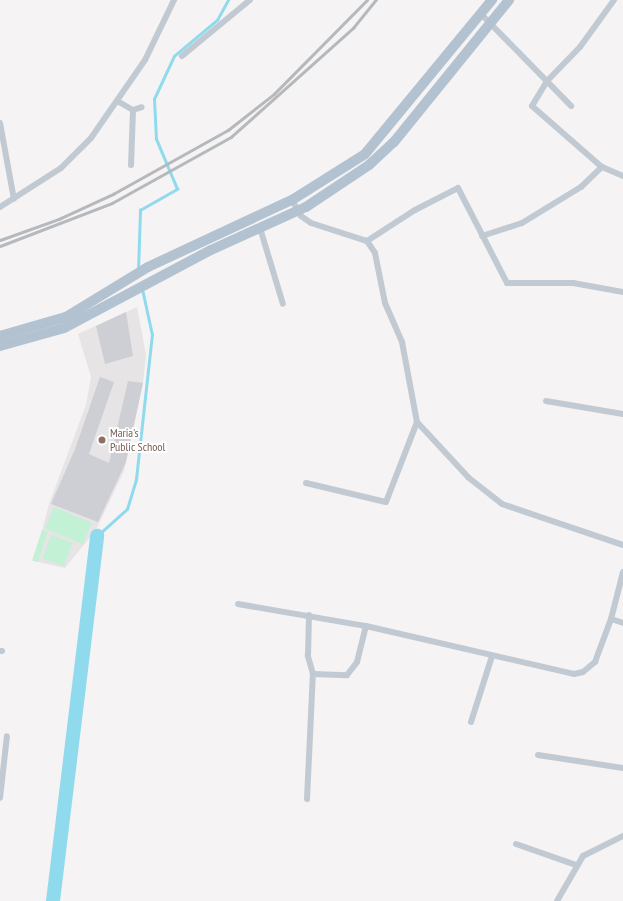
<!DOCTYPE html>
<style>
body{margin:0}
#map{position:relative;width:623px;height:901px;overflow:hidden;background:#f5f3f3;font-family:"PT Sans Narrow",sans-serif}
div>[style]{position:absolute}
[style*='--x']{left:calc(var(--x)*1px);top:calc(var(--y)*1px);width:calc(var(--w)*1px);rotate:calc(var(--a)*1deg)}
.education>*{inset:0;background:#e6e4e5}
.green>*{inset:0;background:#c3f1d5;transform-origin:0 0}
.stream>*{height:2.5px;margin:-1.25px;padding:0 1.25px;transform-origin:1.25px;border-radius:1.25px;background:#90daee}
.river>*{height:14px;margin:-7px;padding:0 7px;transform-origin:7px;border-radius:7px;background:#90daee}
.building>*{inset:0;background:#cdcfd5}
.street>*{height:6px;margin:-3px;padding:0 3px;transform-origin:3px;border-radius:3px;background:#c1cad2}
.primary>*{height:10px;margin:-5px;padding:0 5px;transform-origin:5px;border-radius:5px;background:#b3c2d1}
.rail>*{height:2.5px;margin:-1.25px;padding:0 1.25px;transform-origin:1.25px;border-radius:1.25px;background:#b5b8bd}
.dots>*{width:11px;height:11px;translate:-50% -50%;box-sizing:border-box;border:2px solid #fff;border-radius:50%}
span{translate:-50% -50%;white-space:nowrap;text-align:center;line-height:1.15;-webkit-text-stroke:4px #fff;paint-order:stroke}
.education-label{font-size:12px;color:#785e54}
.left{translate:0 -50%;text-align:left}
</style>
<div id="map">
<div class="education">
<i style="clip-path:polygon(137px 307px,146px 355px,143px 383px,124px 471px,96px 530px,65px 568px,34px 561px,49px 504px,86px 405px,91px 377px,78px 334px)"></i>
</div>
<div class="green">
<i style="left:54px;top:507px;width:41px;height:23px;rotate:23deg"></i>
<i style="left:42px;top:530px;width:6px;height:32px;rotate:18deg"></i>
<i style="left:51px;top:535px;width:23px;height:25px;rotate:20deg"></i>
</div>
<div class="stream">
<i style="--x:138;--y:271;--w:61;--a:-88.1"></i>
<i style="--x:140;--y:210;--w:43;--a:-29.6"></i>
<i style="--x:177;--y:189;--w:54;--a:-112.8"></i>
<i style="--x:156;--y:139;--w:40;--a:-92.9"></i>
<i style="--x:154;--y:99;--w:47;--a:-65.1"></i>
<i style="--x:174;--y:56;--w:56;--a:-39.9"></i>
<i style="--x:217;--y:20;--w:23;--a:-61"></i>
<i style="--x:97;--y:536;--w:40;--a:-42"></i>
<i style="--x:127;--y:509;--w:31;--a:-73"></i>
<i style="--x:136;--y:479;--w:145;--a:-83.7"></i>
<i style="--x:152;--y:335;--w:47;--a:-102.3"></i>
</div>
<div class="river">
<i style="--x:53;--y:901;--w:368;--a:-83.1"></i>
</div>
<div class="building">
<i style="clip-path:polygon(126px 312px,133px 356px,105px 364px,96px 326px)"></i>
<i style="clip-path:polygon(100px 377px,114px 382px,89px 454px,109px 463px,128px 381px,143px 383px,126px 462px,98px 522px,51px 504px,75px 449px)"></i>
</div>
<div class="street">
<i style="--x:614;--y:0;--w:58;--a:125.9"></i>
<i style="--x:580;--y:47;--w:47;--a:134.1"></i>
<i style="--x:547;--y:81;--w:29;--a:121"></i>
<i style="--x:532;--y:106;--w:93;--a:41.1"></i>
<i style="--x:602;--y:167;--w:23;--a:23"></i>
<i style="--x:481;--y:14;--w:129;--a:45.6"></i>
<i style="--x:182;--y:56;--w:88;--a:-39.5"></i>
<i style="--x:119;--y:102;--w:16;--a:30"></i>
<i style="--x:133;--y:110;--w:9;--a:-18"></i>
<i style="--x:0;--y:123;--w:77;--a:79.6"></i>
<i style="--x:131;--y:165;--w:55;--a:-87.9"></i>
<i style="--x:292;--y:200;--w:18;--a:61"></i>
<i style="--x:301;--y:216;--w:12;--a:35"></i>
<i style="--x:311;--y:223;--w:59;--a:17.8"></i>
<i style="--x:367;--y:241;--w:14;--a:56"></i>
<i style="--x:375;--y:253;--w:51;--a:78.7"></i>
<i style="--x:385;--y:303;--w:43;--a:66.4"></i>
<i style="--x:402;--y:342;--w:81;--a:79.4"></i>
<i style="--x:417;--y:422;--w:76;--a:47.1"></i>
<i style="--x:469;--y:478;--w:42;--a:38.2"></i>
<i style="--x:502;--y:504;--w:128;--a:18.7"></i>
<i style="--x:0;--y:207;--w:72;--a:-32.6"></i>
<i style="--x:61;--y:168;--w:42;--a:-45"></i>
<i style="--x:91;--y:138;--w:95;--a:-55.3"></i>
<i style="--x:145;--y:60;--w:67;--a:-64.2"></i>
<i style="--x:260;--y:228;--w:79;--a:73.2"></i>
<i style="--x:482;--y:236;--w:42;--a:-18"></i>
<i style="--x:522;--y:223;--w:69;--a:-31.4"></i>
<i style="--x:581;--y:187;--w:29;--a:-44"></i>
<i style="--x:367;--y:241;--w:57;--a:-32.9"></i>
<i style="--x:415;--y:210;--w:48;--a:-27.1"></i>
<i style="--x:458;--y:188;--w:107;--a:62.7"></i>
<i style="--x:507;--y:283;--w:66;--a:0"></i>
<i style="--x:573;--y:283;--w:51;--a:10.2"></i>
<i style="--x:546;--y:401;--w:78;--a:9.6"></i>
<i style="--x:306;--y:483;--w:82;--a:13.4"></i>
<i style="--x:386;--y:502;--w:86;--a:-68.8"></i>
<i style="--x:623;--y:572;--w:49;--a:104.3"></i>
<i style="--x:611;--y:619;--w:13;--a:18"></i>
<i style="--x:238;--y:604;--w:130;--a:9.8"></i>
<i style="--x:366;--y:626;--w:213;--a:13"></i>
<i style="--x:574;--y:674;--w:9;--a:-13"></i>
<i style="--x:583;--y:672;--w:16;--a:-40"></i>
<i style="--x:595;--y:662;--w:46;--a:-69.6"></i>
<i style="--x:0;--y:651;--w:2;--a:0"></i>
<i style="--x:313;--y:674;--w:34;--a:2"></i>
<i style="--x:347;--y:675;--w:16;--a:-52"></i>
<i style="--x:357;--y:662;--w:37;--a:-76"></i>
<i style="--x:471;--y:722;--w:69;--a:-72.3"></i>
<i style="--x:538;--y:755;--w:86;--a:8.7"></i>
<i style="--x:0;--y:798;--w:62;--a:-83.6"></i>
<i style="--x:307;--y:799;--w:125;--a:-87.3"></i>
<i style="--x:313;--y:674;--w:19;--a:-106"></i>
<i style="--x:308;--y:656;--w:41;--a:-88.6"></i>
<i style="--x:516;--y:844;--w:64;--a:19.3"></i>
<i style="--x:557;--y:901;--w:52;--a:-60"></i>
<i style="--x:583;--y:856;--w:45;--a:-26.6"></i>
</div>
<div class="primary">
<i style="--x:0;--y:336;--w:69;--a:-16.1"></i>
<i style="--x:66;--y:317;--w:96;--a:-31.4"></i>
<i style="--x:148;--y:267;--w:159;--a:-25"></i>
<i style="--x:292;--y:200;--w:86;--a:-32.2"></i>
<i style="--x:365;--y:154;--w:200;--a:-50.5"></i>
<i style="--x:0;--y:346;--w:66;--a:-15.7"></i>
<i style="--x:64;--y:328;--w:166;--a:-28"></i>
<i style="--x:211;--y:250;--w:104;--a:-24.4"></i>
<i style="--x:306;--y:207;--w:76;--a:-33.7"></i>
<i style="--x:369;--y:165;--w:34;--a:-43"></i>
<i style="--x:394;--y:142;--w:183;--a:-51"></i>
</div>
<div class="rail">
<i style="--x:0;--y:240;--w:63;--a:-19.6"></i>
<i style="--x:59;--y:219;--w:60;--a:-24.8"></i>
<i style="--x:113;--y:194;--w:132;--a:-29.1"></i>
<i style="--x:228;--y:130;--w:58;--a:-38"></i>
<i style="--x:274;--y:94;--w:132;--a:-45.3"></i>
<i style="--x:0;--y:246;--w:120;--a:-21"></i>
<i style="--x:112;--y:203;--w:136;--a:-29"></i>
<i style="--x:231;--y:137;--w:164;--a:-41.8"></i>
<i style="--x:353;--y:28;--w:36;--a:-51"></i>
</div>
<div class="dots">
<i style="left:102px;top:440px;background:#8d6e63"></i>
</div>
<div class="education-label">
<span class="left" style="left:110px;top:440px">Maria's<br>Public School</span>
</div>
</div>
